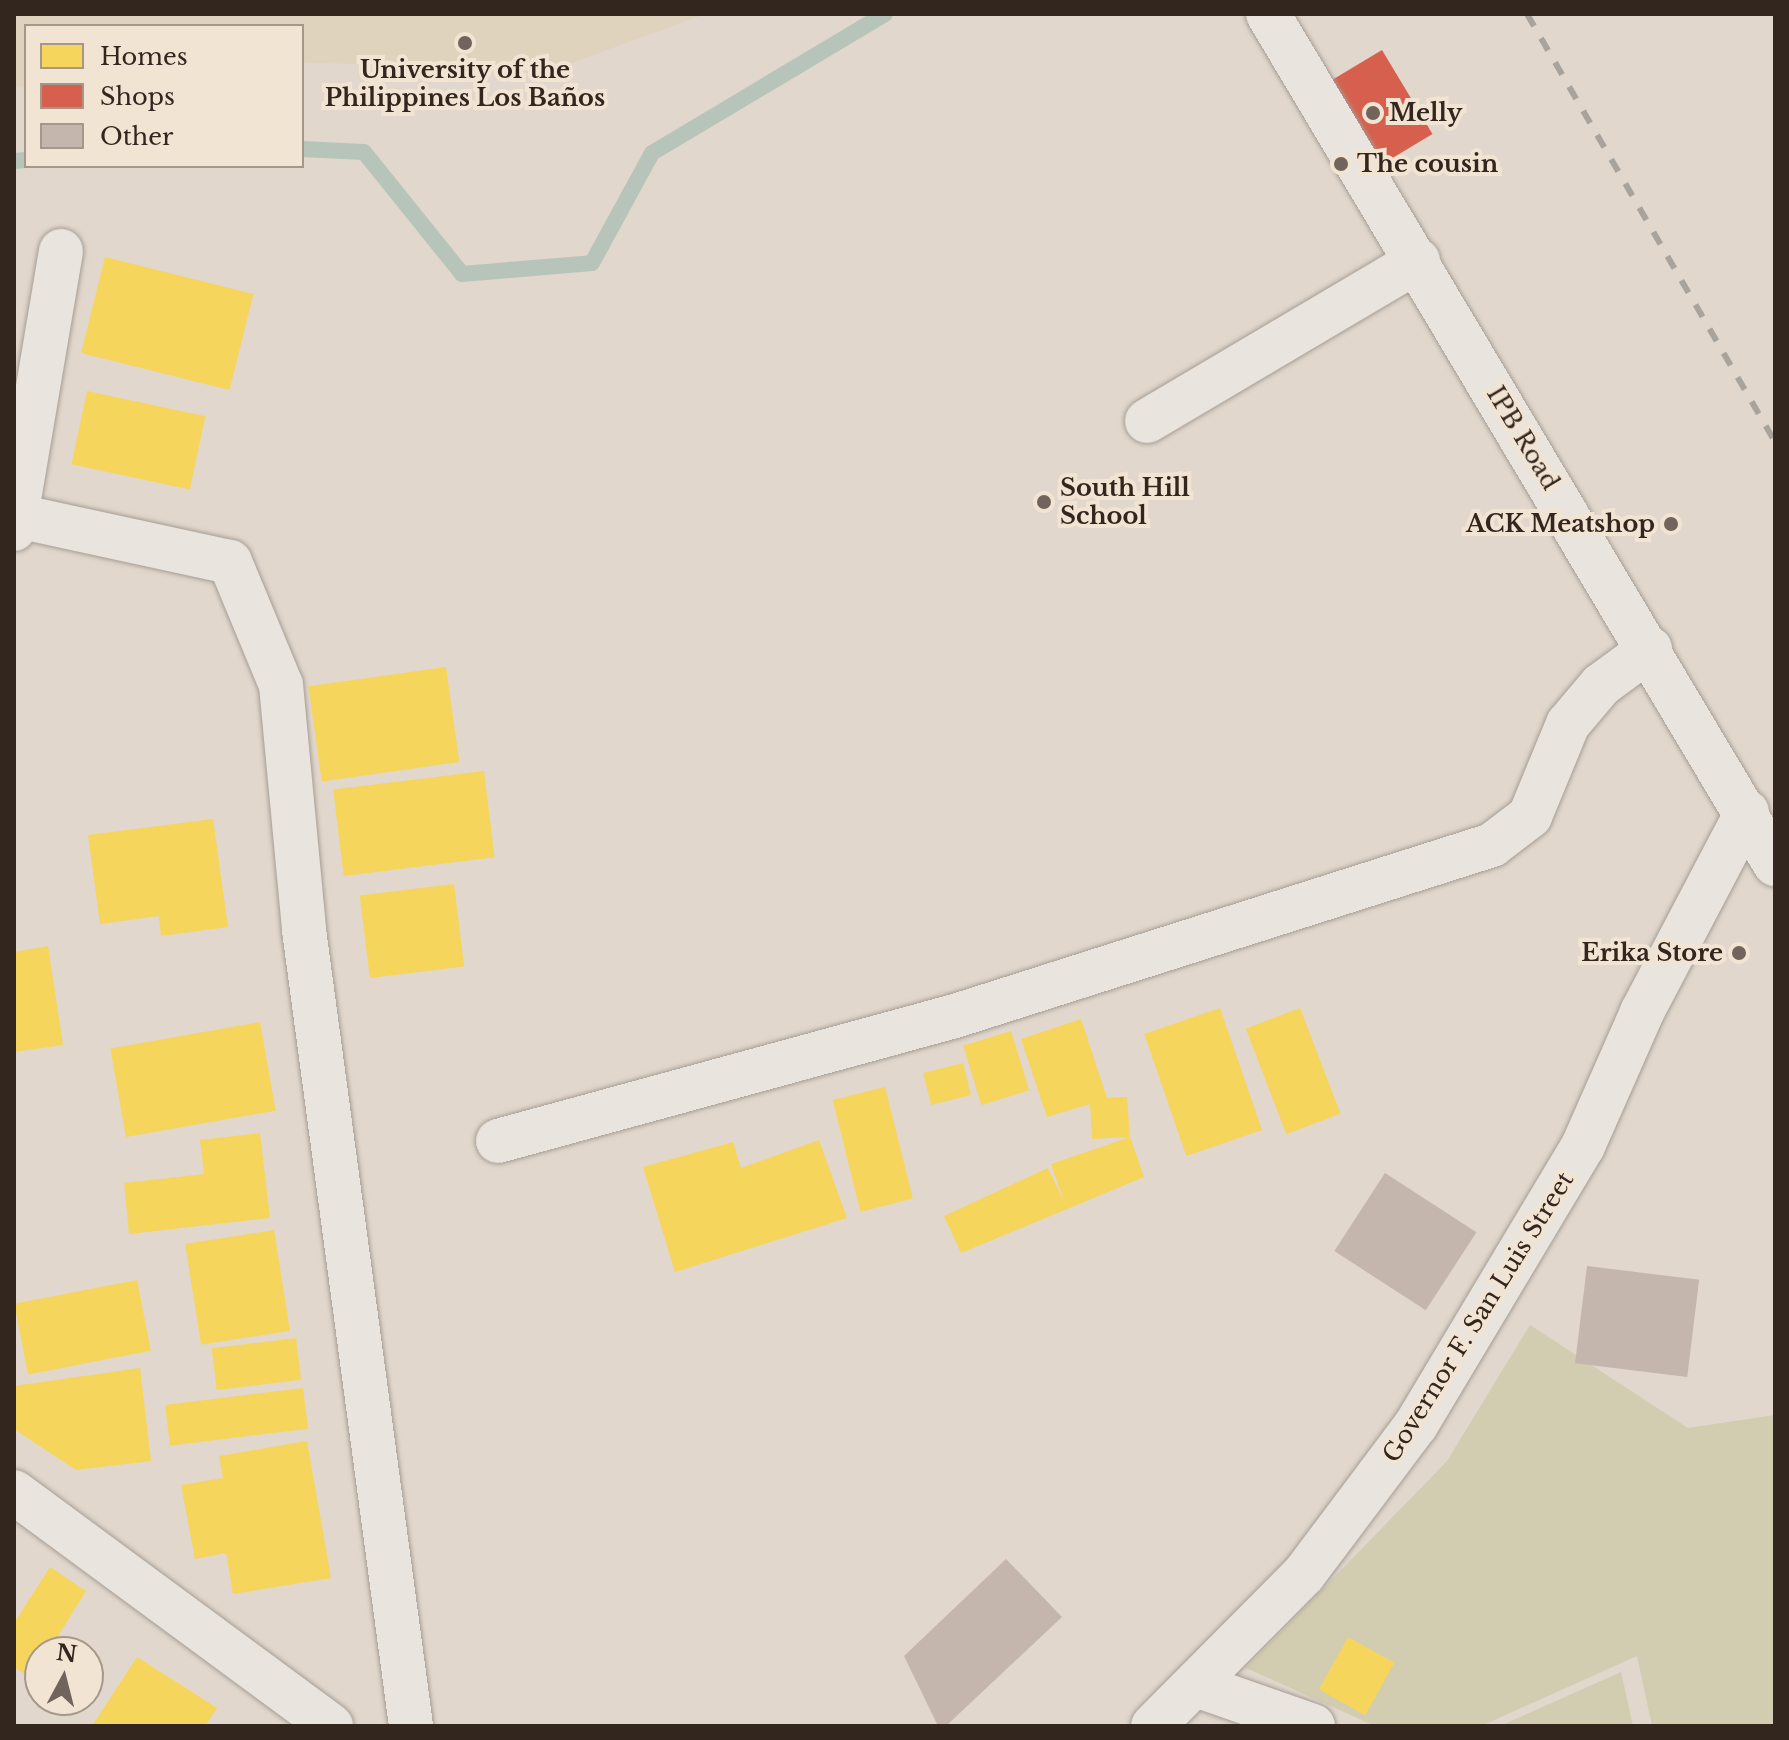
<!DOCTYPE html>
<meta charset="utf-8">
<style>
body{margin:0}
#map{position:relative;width:1789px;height:1740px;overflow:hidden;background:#e1d7cc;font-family:"Libre Baskerville",serif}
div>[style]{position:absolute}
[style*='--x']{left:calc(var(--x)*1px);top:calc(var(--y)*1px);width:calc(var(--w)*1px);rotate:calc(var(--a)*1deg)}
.farmland>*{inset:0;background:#dfd3be}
.green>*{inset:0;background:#d2cdb0}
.homes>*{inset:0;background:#f6d55c;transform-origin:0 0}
.shops>*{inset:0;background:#d6604d;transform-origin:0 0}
.stream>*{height:16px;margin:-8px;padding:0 8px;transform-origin:8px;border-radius:8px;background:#b7c4ba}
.building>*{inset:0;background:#c4b6ad;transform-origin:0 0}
.roads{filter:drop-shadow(0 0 2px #a69d95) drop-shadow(0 0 2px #a69d95)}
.minor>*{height:44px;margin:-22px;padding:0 22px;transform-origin:22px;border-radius:22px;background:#e9e4dd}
.rail>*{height:6px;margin-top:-3px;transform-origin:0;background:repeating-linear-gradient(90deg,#a9a39d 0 14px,transparent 0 28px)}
.dots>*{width:22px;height:22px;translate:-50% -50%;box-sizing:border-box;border:4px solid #f1e4d3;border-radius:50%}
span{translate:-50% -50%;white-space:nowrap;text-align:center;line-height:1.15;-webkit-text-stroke:8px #f1e4d3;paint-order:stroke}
.poi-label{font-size:24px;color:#33261f;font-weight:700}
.left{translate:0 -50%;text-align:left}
.right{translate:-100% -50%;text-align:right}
.street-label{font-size:24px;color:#33261f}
.frame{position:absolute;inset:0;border:16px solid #33261f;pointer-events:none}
.legend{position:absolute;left:24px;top:24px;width:280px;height:144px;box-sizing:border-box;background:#f1e4d3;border:2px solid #a5988b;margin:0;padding:10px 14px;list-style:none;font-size:24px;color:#33261f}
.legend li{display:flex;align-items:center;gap:16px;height:40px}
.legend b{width:40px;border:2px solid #a5988b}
.north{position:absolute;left:24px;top:1636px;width:80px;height:80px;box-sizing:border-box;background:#f1e4d3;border:2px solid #a5988b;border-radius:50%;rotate:7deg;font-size:22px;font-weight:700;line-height:32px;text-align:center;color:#33261f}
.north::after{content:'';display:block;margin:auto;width:28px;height:36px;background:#70645c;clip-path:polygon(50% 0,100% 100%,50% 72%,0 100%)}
</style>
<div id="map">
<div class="farmland">
<i style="clip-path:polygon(14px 14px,705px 14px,561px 67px,302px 63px,302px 26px,26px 26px,26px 87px,14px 88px)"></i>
</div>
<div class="green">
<i style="clip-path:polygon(1530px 1325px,1688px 1428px,1775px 1415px,1775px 1726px,1652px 1726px,1637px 1656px,1481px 1726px,1375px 1726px,1246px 1668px,1447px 1461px)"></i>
<i style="clip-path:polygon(1621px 1672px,1633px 1726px,1500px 1726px)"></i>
</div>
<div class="homes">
<i style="left:105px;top:257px;width:153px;height:99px;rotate:14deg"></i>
<i style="left:87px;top:391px;width:121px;height:75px;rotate:12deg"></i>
<i style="left:446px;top:667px;width:96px;height:139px;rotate:82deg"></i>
<i style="left:484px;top:771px;width:87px;height:152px;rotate:83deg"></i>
<i style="clip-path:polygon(213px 819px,228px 927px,161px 936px,159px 916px,100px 924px,88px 835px)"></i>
<i style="left:454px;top:884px;width:83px;height:95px;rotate:83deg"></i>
<i style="clip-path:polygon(48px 946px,63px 1045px,14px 1052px,14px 952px)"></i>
<i style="left:1220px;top:1008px;width:129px;height:80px;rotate:71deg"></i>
<i style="left:1300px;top:1008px;width:113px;height:58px;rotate:69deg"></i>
<i style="clip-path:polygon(1081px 1019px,1107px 1098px,1127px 1097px,1130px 1137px,1092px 1139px,1090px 1104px,1047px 1117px,1021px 1039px)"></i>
<i style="left:260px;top:1022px;width:90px;height:152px;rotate:80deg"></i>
<i style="left:1011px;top:1031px;width:62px;height:50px;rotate:73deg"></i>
<i style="left:963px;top:1063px;width:33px;height:41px;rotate:76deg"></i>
<i style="left:885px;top:1087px;width:115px;height:54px;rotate:76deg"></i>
<i style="clip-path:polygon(260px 1133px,270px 1218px,129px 1234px,124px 1183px,204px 1174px,200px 1140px)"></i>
<i style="clip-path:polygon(1130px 1137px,1144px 1177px,961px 1253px,944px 1216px,1048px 1168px,1064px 1202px,1051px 1164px)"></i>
<i style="clip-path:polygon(819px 1140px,847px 1218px,675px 1272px,643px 1167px,733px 1142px,741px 1168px)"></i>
<i style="left:274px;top:1230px;width:102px;height:90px;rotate:81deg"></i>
<i style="left:137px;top:1280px;width:72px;height:125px;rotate:79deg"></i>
<i style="left:296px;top:1338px;width:42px;height:85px;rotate:83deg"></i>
<i style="clip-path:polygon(140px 1368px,151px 1461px,76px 1470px,14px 1429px,14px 1386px)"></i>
<i style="left:303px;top:1388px;width:41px;height:139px;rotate:83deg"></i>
<i style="clip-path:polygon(307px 1441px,331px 1578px,233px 1594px,226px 1553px,195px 1559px,181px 1485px,223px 1478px,219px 1456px)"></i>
<i style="clip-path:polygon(50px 1567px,86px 1591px,48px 1652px,40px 1652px,31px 1678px,14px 1667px,14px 1623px)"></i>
<i style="left:1348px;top:1637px;width:53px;height:60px;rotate:29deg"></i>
<i style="clip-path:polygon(137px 1657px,217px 1708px,205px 1726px,92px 1726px)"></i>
</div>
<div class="shops">
<i style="left:1382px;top:50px;width:98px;height:71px;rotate:59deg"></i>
</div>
<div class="stream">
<i style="--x:302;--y:149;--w:62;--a:2.8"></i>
<i style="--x:364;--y:152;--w:156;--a:51.2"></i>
<i style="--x:462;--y:274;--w:130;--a:-4.8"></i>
<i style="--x:592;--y:263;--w:125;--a:-61.4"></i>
<i style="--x:652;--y:153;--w:271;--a:-30.8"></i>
<i style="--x:14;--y:161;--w:12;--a:-5"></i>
</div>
<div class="building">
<i style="left:1385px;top:1173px;width:109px;height:93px;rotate:33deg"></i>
<i style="left:1587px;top:1266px;width:113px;height:98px;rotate:7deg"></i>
<i style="clip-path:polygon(1006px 1559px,1062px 1617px,946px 1726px,938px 1726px,904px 1656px)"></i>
</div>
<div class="roads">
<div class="minor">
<i style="--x:1268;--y:14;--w:990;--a:59.19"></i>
<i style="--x:1147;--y:421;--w:315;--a:-30.6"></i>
<i style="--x:17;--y:516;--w:218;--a:12.2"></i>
<i style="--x:230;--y:562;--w:133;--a:67.5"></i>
<i style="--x:281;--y:685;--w:246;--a:84.6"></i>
<i style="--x:304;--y:930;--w:803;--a:82.34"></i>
<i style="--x:14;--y:529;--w:282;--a:-80.4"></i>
<i style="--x:498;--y:1141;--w:474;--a:-15.3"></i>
<i style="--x:955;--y:1016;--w:564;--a:-17.66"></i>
<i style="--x:1492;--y:845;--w:48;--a:-37.3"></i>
<i style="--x:1530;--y:816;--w:100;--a:-67.6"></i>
<i style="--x:1568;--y:724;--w:51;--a:-49.8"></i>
<i style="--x:1601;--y:685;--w:61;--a:-36.3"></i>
<i style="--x:14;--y:1492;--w:394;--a:36.4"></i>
<i style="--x:1196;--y:1685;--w:124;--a:19.3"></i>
<i style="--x:1153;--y:1726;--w:214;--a:-45.2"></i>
<i style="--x:1304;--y:1574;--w:186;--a:-53.1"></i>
<i style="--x:1416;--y:1425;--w:325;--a:-59.1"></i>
<i style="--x:1583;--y:1146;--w:146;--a:-66.2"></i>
<i style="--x:1642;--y:1012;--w:226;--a:-62.3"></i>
</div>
</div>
<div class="rail">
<i style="--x:1527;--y:14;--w:495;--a:59.9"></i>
</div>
<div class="dots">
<i style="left:465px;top:43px;background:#70645c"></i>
<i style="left:1373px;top:113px;background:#70645c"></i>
<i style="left:1341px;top:164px;background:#70645c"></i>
<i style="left:1044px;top:502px;background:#70645c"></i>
<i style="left:1671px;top:524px;background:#70645c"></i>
<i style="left:1739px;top:953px;background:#70645c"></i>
</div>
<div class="poi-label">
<span style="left:465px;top:84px">University of the<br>Philippines Los Baños</span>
<span class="left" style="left:1389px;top:113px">Melly</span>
<span class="left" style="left:1357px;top:164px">The cousin</span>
<span class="left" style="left:1060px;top:502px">South Hill<br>School</span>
<span class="right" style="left:1655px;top:524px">ACK Meatshop</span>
<span class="right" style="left:1723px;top:953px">Erika Store</span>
</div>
<div class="street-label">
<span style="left:1523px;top:438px;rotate:59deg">IPB Road</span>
<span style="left:1478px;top:1317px;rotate:-58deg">Governor F. San Luis Street</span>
</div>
<div class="frame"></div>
<ul class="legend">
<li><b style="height:22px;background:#f6d55c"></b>Homes</li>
<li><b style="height:22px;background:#d6604d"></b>Shops</li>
<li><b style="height:22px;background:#c4b6ad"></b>Other</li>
</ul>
<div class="north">N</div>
</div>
